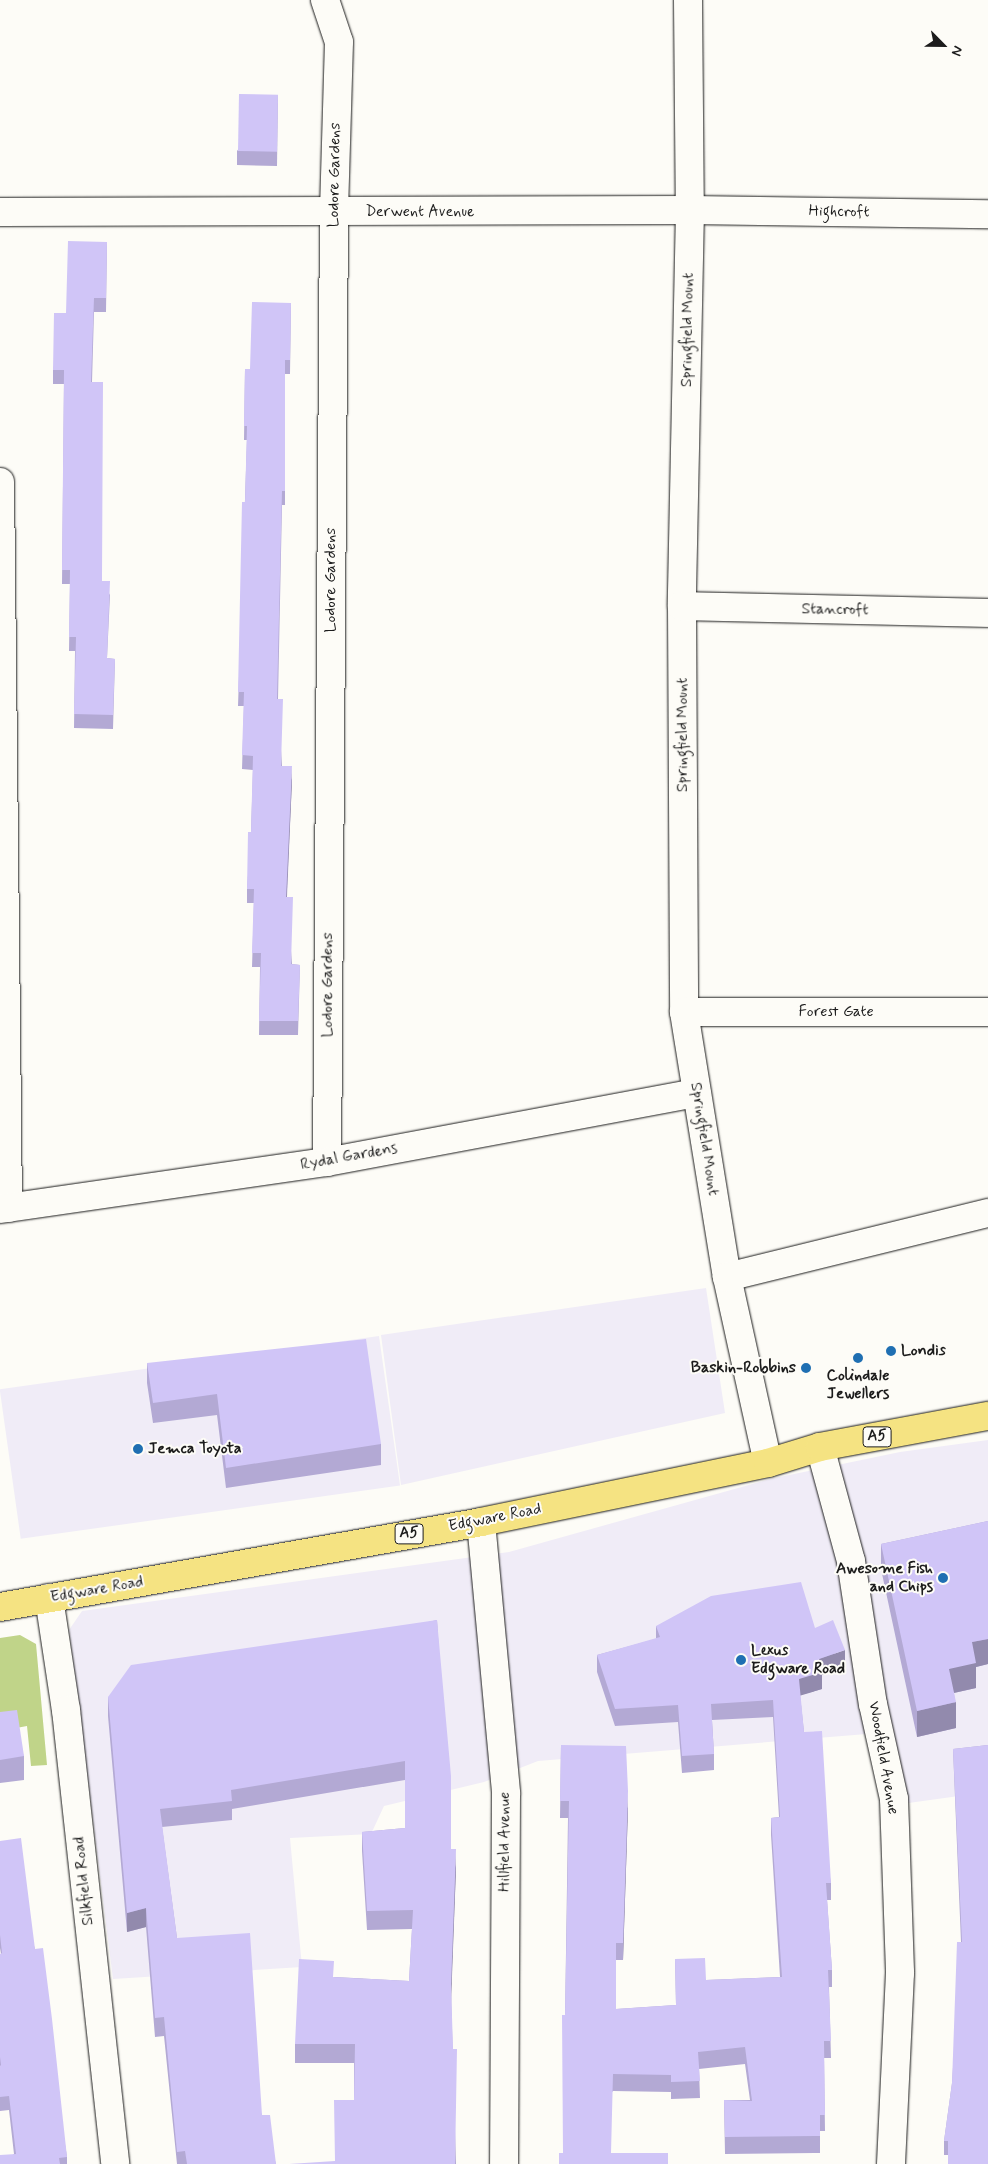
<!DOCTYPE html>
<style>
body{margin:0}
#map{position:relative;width:988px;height:2164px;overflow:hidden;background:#fdfcf7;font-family:Mynerve,sans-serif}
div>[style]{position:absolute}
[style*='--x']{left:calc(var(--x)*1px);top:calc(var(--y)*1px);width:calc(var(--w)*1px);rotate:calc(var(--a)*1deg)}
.built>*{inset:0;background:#f0ecf7;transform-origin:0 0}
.green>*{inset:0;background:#c0d489}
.roads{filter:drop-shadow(0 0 1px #1c1c1c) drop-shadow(0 0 1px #1c1c1c)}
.minor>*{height:28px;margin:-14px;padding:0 14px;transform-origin:14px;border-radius:14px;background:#fdfcf7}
.major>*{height:28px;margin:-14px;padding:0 14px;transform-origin:14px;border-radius:14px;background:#f5e382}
.wall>*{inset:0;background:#b3a9d4}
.shaded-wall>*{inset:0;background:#928aad}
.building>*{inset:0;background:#d0c5f7;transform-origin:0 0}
.dots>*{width:14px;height:14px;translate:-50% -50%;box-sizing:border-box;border:2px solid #fdfcf7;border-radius:50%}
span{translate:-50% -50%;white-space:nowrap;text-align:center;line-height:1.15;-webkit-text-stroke:4px #fdfcf7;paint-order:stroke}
.shield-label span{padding:1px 4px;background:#fdfcf7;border:1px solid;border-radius:4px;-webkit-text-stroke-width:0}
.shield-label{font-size:15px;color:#1c1c1c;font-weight:700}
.street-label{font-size:16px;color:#1c1c1c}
.poi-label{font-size:16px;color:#1c1c1c;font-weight:700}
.left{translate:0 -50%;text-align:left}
.right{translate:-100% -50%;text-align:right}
.north{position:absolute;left:918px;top:20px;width:50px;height:50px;-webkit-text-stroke:4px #fdfcf7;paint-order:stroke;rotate:113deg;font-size:14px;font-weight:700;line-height:20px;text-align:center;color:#1c1c1c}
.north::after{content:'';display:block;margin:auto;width:18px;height:22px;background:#1c1c1c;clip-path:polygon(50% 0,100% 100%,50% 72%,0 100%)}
</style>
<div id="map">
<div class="built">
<i style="clip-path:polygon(706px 1288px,725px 1413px,401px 1485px,381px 1335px)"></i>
<i style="left:379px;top:1336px;width:151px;height:383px;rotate:82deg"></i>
<i style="clip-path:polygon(988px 1440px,988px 1792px,894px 1805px,879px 1733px,538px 1761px,484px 1782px,384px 1806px,371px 1834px,290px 1838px,302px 1967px,113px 1979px,69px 1630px,82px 1611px,509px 1552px,770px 1479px,900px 1452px)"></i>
</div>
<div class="green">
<i style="clip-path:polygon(20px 1635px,36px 1644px,47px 1765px,31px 1766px,27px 1726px,0 1731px,0 1638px)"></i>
</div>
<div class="roads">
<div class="minor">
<i style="--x:325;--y:0;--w:44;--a:71.6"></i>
<i style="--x:339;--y:42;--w:171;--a:91.7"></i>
<i style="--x:334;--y:213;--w:949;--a:90.42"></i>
<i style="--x:688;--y:0;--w:210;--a:89.5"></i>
<i style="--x:690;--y:210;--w:396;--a:91.2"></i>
<i style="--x:682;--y:606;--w:406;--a:89.7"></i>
<i style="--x:684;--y:1012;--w:268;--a:80.8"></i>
<i style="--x:727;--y:1277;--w:190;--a:77.6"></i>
<i style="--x:0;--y:212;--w:690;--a:-0.17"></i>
<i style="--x:690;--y:210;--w:298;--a:0.8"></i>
<i style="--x:0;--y:482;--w:726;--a:89.37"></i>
<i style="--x:682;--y:606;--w:306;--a:1.3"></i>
<i style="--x:684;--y:1012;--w:304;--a:0"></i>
<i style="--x:0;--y:1209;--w:330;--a:-8.2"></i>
<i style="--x:327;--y:1162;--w:376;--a:-10.6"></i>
<i style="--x:727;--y:1277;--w:269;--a:-13.8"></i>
<i style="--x:820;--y:1447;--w:118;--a:74.8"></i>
<i style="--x:851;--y:1561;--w:145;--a:81.3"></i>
<i style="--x:873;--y:1704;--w:97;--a:77.5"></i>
<i style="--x:894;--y:1799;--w:174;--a:88"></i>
<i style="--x:900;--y:1973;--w:191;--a:92.7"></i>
<i style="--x:481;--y:1522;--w:273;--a:84.7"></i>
<i style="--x:506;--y:1794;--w:370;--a:90.3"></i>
<i style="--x:49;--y:1598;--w:113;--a:81.4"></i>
<i style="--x:66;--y:1710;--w:457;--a:83.8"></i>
</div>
<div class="major">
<i style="--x:0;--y:1607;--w:488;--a:-10"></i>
<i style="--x:481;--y:1522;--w:293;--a:-11.6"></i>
<i style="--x:768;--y:1463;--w:54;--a:-17.1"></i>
<i style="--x:820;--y:1447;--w:171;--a:-10.5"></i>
</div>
</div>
<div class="wall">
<i style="clip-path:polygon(278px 95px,277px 166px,237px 165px,237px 151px)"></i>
<i style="clip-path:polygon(107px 242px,106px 312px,94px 312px,92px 382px,102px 581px,110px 595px,107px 658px,115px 659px,113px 729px,74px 728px,75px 651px,69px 651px,70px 584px,62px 584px,64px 384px,53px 384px,53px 370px,66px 313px)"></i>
<i style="clip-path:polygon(291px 303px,290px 374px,285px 374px,285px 505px,282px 505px,278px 699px,282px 766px,292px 780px,287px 897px,292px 964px,300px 965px,298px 1035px,259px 1035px,260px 967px,252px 967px,254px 903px,247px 903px,247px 889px,251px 832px,253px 770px,242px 769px,244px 706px,238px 706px,247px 440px,244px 440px,245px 369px,250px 369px)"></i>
<i style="clip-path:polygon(147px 1363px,381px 1444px,381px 1465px,226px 1488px,217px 1415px,153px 1423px,147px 1383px)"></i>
<i style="clip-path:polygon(988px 1521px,988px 1664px,976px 1667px,976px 1688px,954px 1693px,956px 1728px,917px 1737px,881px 1569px,881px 1544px)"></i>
<i style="clip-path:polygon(437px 1620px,451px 1849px,456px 1868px,451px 1994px,456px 2164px,335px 2161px,354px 2100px,354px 2063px,295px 2063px,295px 2044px,334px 1977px,409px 1981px,412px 1929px,367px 1930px,362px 1851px,362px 1832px,405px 1828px,405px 1780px,232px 1809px,232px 1820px,162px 1827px,177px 1938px,262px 2115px,276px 2164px,177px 2164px,164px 2036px,155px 2037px,146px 1927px,127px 1932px,108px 1716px,108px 1697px)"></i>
<i style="clip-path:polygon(656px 1626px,815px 1628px,845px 1667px,822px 1675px,822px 1689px,800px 1695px,804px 1732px,831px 1883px,831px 1900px,827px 1900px,832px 1970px,832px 1987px,829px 1987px,831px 2058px,824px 2058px,825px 2131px,820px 2131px,820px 2153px,725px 2154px,724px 2100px,750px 2100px,745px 2064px,699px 2069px,700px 2098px,671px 2099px,671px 2092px,613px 2091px,563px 2153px,568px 1818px,560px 1818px,561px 1745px,628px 1808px,623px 1960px,616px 1960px,616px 2009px,676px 2005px,675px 1959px,706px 1980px,780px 1977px,771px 1835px,771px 1818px,779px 1817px,773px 1717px,712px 1720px,714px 1754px,714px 1770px,682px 1773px,678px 1722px,615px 1726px,597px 1672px,597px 1655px,656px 1639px)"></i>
<i style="clip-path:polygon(0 1712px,24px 1756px,24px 1780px,0 1783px)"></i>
<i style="clip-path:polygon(988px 1745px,948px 2155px,944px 2155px,944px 2141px,952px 2083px,961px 1942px,953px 1749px)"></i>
<i style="clip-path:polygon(0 1841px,35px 1949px,67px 2157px,67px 2164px,0 2164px,14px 2154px,9px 2110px,0 2111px,0 1954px,1px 1954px,0 1948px)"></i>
</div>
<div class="shaded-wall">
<i style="clip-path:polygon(292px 766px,292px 780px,286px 911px,286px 897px)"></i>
<i style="clip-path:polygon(988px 1639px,988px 1664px,976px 1667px,976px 1688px,949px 1694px,949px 1669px,972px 1642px)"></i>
<i style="clip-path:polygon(845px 1650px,845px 1667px,822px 1675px,822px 1689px,799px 1696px,799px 1679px,819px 1659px)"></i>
<i style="clip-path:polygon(956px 1702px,956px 1728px,917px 1737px,917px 1711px)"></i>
<i style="clip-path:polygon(628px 1791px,628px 1808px,623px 1960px,623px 1943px)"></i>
<i style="clip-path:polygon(456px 1849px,456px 1868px,451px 2003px,451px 1984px)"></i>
<i style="clip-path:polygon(146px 1908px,146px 1927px,127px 1932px,127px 1913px)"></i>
</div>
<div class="building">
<i style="left:239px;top:94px;width:39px;height:57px;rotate:1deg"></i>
<i style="clip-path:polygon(68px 241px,107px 242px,106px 298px,94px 298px,91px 382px,103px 382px,102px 581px,110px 581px,107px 658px,115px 659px,113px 715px,74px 714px,76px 637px,69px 637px,70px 570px,62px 570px,64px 370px,53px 370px,54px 313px,66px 313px)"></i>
<i style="clip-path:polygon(252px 302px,291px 303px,290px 360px,285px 360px,285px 491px,282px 491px,277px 699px,283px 699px,281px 766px,292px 766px,286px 897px,293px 897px,291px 964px,300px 965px,298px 1021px,259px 1021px,261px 953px,252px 953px,254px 889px,247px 889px,248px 832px,251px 832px,253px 756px,242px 755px,244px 692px,238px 692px,242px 502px,245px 502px,247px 426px,244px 426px,245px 369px,250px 369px)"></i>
<i style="clip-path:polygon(366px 1339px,381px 1444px,226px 1468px,217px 1394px,153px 1403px,147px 1363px)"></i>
<i style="clip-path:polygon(988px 1521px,988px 1639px,972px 1642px,976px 1663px,949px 1669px,956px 1702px,917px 1711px,881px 1544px)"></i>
<i style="clip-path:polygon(801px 1582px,815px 1628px,833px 1620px,845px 1650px,819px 1659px,822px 1672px,799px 1679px,804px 1732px,822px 1731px,831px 1883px,826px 1883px,832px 1970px,828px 1970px,831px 2041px,824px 2041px,825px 2115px,820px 2115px,820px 2136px,725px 2137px,724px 2100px,752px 2101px,745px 2047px,698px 2052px,700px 2081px,671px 2082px,671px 2075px,613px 2074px,611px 2153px,668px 2153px,668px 2164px,559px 2164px,559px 2153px,563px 2153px,562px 2015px,565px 2015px,569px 1801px,560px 1801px,561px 1745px,626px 1746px,628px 1791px,623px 1943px,616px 1943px,616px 2009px,676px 2005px,675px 1959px,705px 1958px,706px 1980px,782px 1977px,771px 1818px,780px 1817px,773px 1700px,711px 1704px,714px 1754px,682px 1756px,678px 1705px,615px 1709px,597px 1655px,660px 1637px,656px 1626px,711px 1596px)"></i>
<i style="clip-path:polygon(437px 1620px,451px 1776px,451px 1849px,456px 1849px,451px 1984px,453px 2049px,457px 2049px,455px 2164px,289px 2164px,335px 2161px,334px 2100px,354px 2100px,355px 2044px,295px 2044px,299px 1959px,334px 1961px,333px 1977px,409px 1981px,413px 1910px,367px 1911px,362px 1832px,405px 1828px,405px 1761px,231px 1790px,232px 1801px,160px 1809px,177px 1938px,250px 1933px,262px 2115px,270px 2115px,276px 2164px,187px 2164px,185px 2151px,177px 2152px,164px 2017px,155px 2018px,146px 1908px,127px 1913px,108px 1697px,131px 1665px)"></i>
<i style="clip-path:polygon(17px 1710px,24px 1756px,0 1760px,0 1712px)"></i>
<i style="clip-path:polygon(988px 1745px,988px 2164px,948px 2164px,948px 2141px,944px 2141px,952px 2083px,957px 1942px,962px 1942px,953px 1749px)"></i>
<i style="clip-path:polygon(21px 1838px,35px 1949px,43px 1948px,52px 2019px,67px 2157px,59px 2158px,60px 2164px,0 2164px,0 2155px,16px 2154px,9px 2096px,0 2097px,0 2066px,1px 2065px,0 2057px,0 1954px,2px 1953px,0 1935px,0 1841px)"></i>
</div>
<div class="dots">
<i style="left:891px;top:1351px;background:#1f6fb2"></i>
<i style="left:858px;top:1358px;background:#1f6fb2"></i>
<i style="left:806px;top:1368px;background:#1f6fb2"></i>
<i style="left:138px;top:1449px;background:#1f6fb2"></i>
<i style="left:943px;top:1578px;background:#1f6fb2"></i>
<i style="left:741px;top:1660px;background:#1f6fb2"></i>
</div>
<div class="shield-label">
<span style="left:877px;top:1437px">A5</span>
<span style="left:409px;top:1534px">A5</span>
</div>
<div class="street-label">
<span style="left:335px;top:175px;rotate:-89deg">Lodore Gardens</span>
<span style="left:420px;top:212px">Derwent Avenue</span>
<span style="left:839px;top:212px;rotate:1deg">Highcroft</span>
<span style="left:688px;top:330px;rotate:-89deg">Springfield Mount</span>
<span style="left:331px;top:580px;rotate:-90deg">Lodore Gardens</span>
<span style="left:835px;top:610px;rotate:1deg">Stancroft</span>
<span style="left:683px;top:735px;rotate:-90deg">Springfield Mount</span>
<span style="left:328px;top:985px;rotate:-90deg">Lodore Gardens</span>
<span style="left:836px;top:1012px">Forest Gate</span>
<span style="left:704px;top:1139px;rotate:81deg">Springfield Mount</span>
<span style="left:349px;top:1157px;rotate:-10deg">Rydal Gardens</span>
<span style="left:495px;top:1518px;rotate:-11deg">Edgware Road</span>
<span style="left:97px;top:1590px;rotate:-10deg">Edgware Road</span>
<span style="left:883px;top:1758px;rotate:80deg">Woodfield Avenue</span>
<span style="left:505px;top:1842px;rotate:-90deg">Hillfield Avenue</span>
<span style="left:84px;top:1881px;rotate:-96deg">Silkfield Road</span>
</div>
<div class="poi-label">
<span class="left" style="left:901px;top:1351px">Londis</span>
<span class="right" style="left:796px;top:1368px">Baskin-Robbins</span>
<span style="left:858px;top:1385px">Colindale<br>Jewellers</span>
<span class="left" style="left:148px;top:1449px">Jemca Toyota</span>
<span class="right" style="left:933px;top:1578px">Awesome Fish<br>and Chips</span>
<span class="left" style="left:751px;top:1660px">Lexus<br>Edgware Road</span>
</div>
<div class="north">N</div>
</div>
